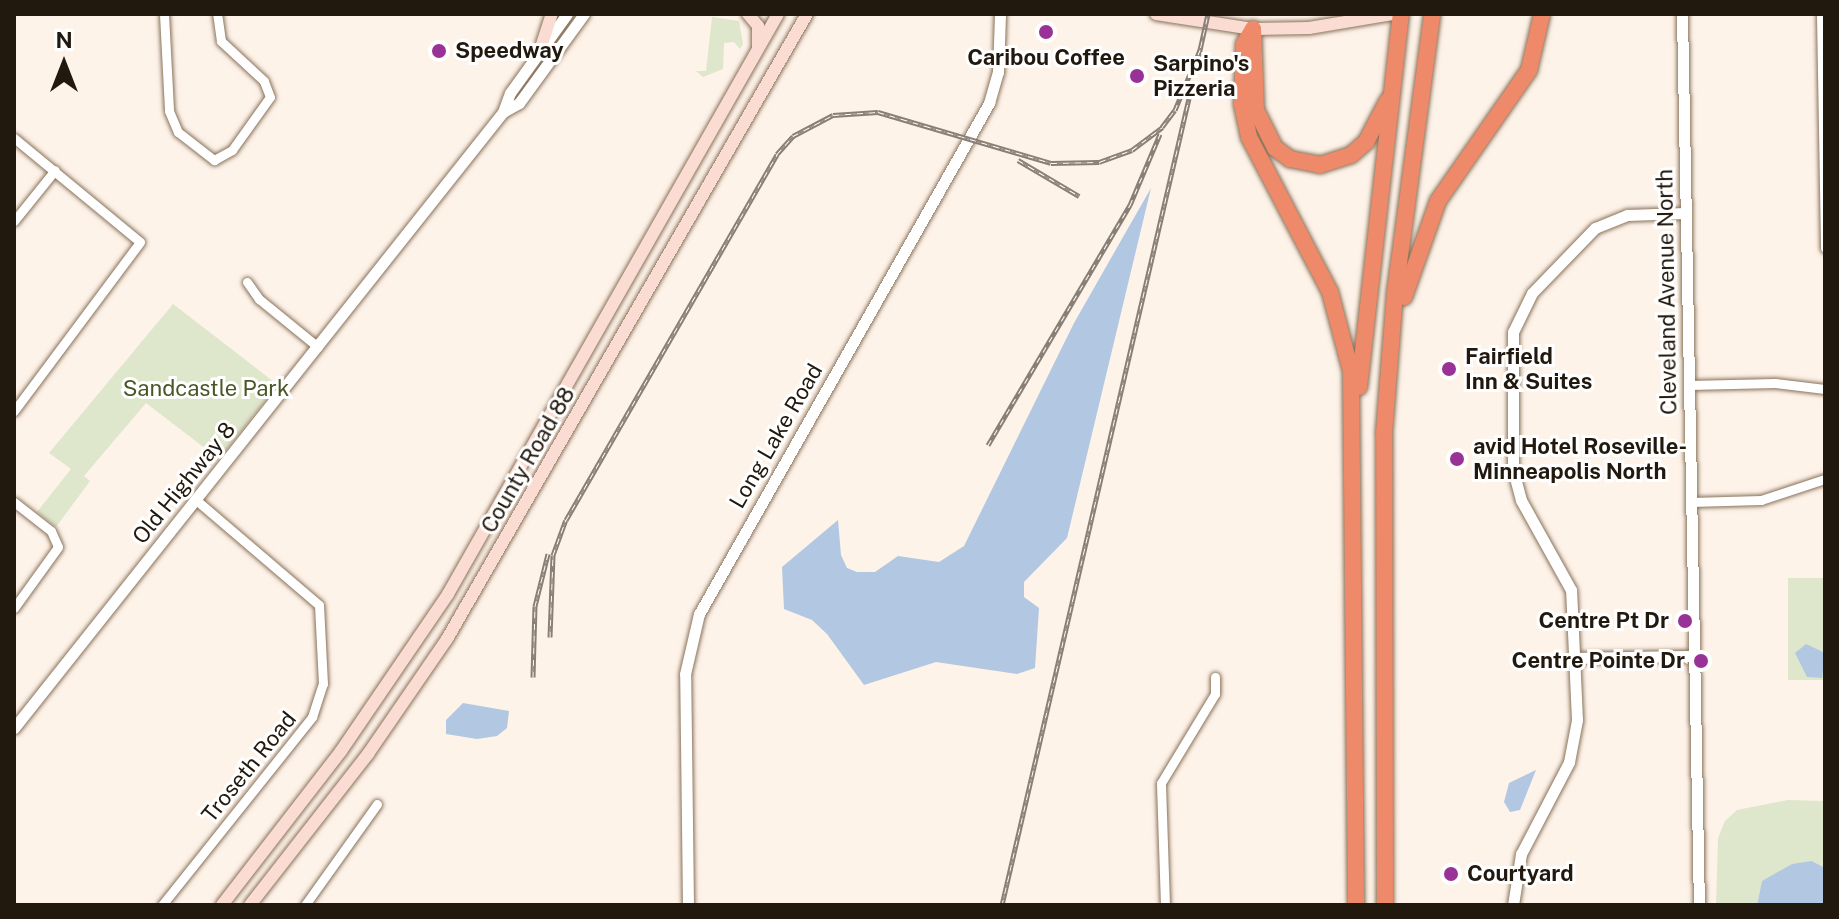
<!DOCTYPE html>
<style>
body{margin:0}
#map{position:relative;width:1839px;height:919px;overflow:hidden;background:#fef3e9;font-family:"Public Sans",sans-serif}
div>[style]{position:absolute}
[style*='--x']{left:calc(var(--x)*1px);top:calc(var(--y)*1px);width:calc(var(--w)*1px);rotate:calc(var(--a)*1deg)}
.green>*{inset:0;background:#dee6cb;transform-origin:0 0}
.water>*{inset:0;background:#b2c7e1}
.roads{filter:drop-shadow(0 0 2px #89725a) drop-shadow(0 0 2px #89725a)}
.minor>*{height:9px;margin:-4.5px;padding:0 4.5px;transform-origin:4.5px;border-radius:4.5px;background:#fff}
.tertiary>*{height:11px;margin:-5.5px;padding:0 5.5px;transform-origin:5.5px;border-radius:5.5px;background:#fff}
.secondary>*{height:12px;margin:-6px;padding:0 6px;transform-origin:6px;border-radius:6px;background:#fadcd2}
.motorway>*{height:16px;margin:-8px;padding:0 8px;transform-origin:8px;border-radius:8px;background:#ee8a69}
.rail>*{height:5px;margin-top:-2.5px;transform-origin:0;background:repeating-linear-gradient(90deg,#fff 0 6px,#897f75 0 12px);box-sizing:border-box;border-block:2px solid #897f75}
.dots>*{width:22px;height:22px;translate:-50% -50%;box-sizing:border-box;border:4px solid #fff;border-radius:50%}
span{translate:-50% -50%;white-space:nowrap;text-align:center;line-height:1.15;-webkit-text-stroke:6px #fff;paint-order:stroke}
.poi-label{font-size:22px;color:#21180e;font-weight:700}
.left{translate:0 -50%;text-align:left}
.right{translate:-100% -50%;text-align:right}
.street-label{font-size:22px;color:#21180e}
.park-label{font-size:22px;color:#4a5625}
.frame{position:absolute;inset:0;border:16px solid #21180e;pointer-events:none}
.north{position:absolute;left:24px;top:24px;width:80px;height:80px;-webkit-text-stroke:6px #fff;paint-order:stroke;rotate:0deg;font-size:22px;font-weight:700;line-height:32px;text-align:center;color:#21180e}
.north::after{content:'';display:block;margin:auto;width:28px;height:36px;background:#21180e;clip-path:polygon(50% 0,100% 100%,50% 72%,0 100%)}
</style>
<div id="map">
<div class="green">
<i style="clip-path:polygon(712px 17px,739px 21px,743px 44px,740px 49px,734px 42px,724px 43px,723px 69px,703px 77px,696px 71px,706px 71px)"></i>
<i style="clip-path:polygon(173px 304px,278px 385px,219px 459px,146px 403px,84px 476px,90px 481px,56px 527px,37px 512px,71px 469px,49px 453px)"></i>
<i style="left:1788px;top:578px;width:37px;height:102px"></i>
<i style="clip-path:polygon(1788px 800px,1825px 801px,1825px 868px,1812px 861px,1762px 881px,1757px 905px,1716px 905px,1718px 838px,1725px 821px,1737px 810px)"></i>
</div>
<div class="water">
<i style="clip-path:polygon(1151px 188px,1067px 538px,1024px 582px,1024px 597px,1039px 608px,1035px 668px,1017px 674px,936px 662px,864px 685px,827px 634px,812px 620px,784px 609px,782px 567px,838px 520px,841px 555px,847px 568px,857px 572px,875px 572px,898px 556px,939px 562px,964px 546px,1074px 323px)"></i>
<i style="clip-path:polygon(1806px 644px,1825px 653px,1822px 678px,1807px 677px,1795px 653px)"></i>
<i style="clip-path:polygon(463px 703px,509px 711px,507px 728px,497px 736px,477px 739px,446px 734px,446px 720px)"></i>
<i style="clip-path:polygon(1536px 770px,1520px 810px,1510px 812px,1504px 802px,1509px 783px)"></i>
<i style="clip-path:polygon(1812px 861px,1825px 868px,1825px 905px,1757px 905px,1762px 881px,1792px 864px)"></i>
</div>
<div class="roads">
<div class="minor">
<i style="--x:164;--y:14;--w:97;--a:87"></i>
<i style="--x:169;--y:111;--w:23;--a:67"></i>
<i style="--x:178;--y:132;--w:46;--a:37.9"></i>
<i style="--x:214;--y:160;--w:21;--a:-29"></i>
<i style="--x:232;--y:150;--w:65;--a:-54.4"></i>
<i style="--x:270;--y:97;--w:17;--a:-111"></i>
<i style="--x:264;--y:81;--w:59;--a:-137.1"></i>
<i style="--x:221;--y:41;--w:27;--a:-98"></i>
<i style="--x:1821;--y:14;--w:234;--a:89"></i>
<i style="--x:14;--y:138;--w:163;--a:39.5"></i>
<i style="--x:140;--y:242;--w:211;--a:126.7"></i>
<i style="--x:14;--y:221;--w:65;--a:-51.2"></i>
<i style="--x:247;--y:282;--w:21;--a:55"></i>
<i style="--x:259;--y:299;--w:76;--a:39.1"></i>
<i style="--x:1689;--y:385;--w:86;--a:-1.3"></i>
<i style="--x:1775;--y:383;--w:50;--a:6.8"></i>
<i style="--x:14;--y:502;--w:47;--a:38.1"></i>
<i style="--x:51;--y:531;--w:17;--a:66"></i>
<i style="--x:58;--y:547;--w:75;--a:125.8"></i>
<i style="--x:1691;--y:502;--w:70;--a:-1.6"></i>
<i style="--x:1761;--y:500;--w:67;--a:-18.2"></i>
<i style="--x:162;--y:905;--w:241;--a:-51.4"></i>
<i style="--x:312;--y:717;--w:35;--a:-72"></i>
<i style="--x:323;--y:684;--w:79;--a:-92.9"></i>
<i style="--x:319;--y:605;--w:162;--a:-139.5"></i>
<i style="--x:305;--y:905;--w:124;--a:-54.5"></i>
<i style="--x:1165;--y:905;--w:122;--a:-91.9"></i>
<i style="--x:1161;--y:783;--w:104;--a:-58.8"></i>
<i style="--x:1215;--y:694;--w:17;--a:-90"></i>
</div>
<div class="tertiary">
<i style="--x:1682;--y:14;--w:891;--a:88.91"></i>
<i style="--x:503;--y:112;--w:18;--a:-29"></i>
<i style="--x:519;--y:103;--w:110;--a:-53.9"></i>
<i style="--x:1576;--y:658;--w:118;--a:-1"></i>
<i style="--x:14;--y:728;--w:786;--a:-51.56"></i>
<i style="--x:503;--y:112;--w:20;--a:-70"></i>
<i style="--x:510;--y:93;--w:97;--a:-54.2"></i>
<i style="--x:688;--y:905;--w:231;--a:-90.7"></i>
<i style="--x:685;--y:674;--w:62;--a:-76.9"></i>
<i style="--x:699;--y:614;--w:588;--a:-60.42"></i>
<i style="--x:989;--y:103;--w:32;--a:-74"></i>
<i style="--x:998;--y:72;--w:58;--a:-88"></i>
<i style="--x:1513;--y:905;--w:52;--a:-81.1"></i>
<i style="--x:1521;--y:854;--w:104;--a:-62.4"></i>
<i style="--x:1569;--y:762;--w:43;--a:-79.2"></i>
<i style="--x:1577;--y:720;--w:130;--a:-92.6"></i>
<i style="--x:1571;--y:590;--w:103;--a:-119.1"></i>
<i style="--x:1521;--y:500;--w:30;--a:-105"></i>
<i style="--x:1513;--y:471;--w:139;--a:-90"></i>
<i style="--x:1513;--y:332;--w:43;--a:-64"></i>
<i style="--x:1532;--y:293;--w:91;--a:-45.9"></i>
<i style="--x:1595;--y:228;--w:35;--a:-22"></i>
<i style="--x:1627;--y:215;--w:58;--a:-2"></i>
</div>
<div class="secondary">
<i style="--x:748;--y:14;--w:16;--a:50"></i>
<i style="--x:758;--y:26;--w:21;--a:90"></i>
<i style="--x:1156;--y:14;--w:98;--a:8.8"></i>
<i style="--x:1253;--y:29;--w:56;--a:-1"></i>
<i style="--x:1309;--y:28;--w:86;--a:-9.4"></i>
<i style="--x:542;--y:44;--w:32;--a:-72"></i>
<i style="--x:222;--y:905;--w:195;--a:-52.3"></i>
<i style="--x:341;--y:751;--w:190;--a:-55.7"></i>
<i style="--x:448;--y:594;--w:667;--a:-60.36"></i>
<i style="--x:250;--y:905;--w:192;--a:-52"></i>
<i style="--x:368;--y:754;--w:140;--a:-55.5"></i>
<i style="--x:447;--y:639;--w:721;--a:-60.06"></i>
</div>
<div class="motorway">
<i style="--x:1253;--y:29;--w:17;--a:121"></i>
<i style="--x:1244;--y:44;--w:60;--a:91.9"></i>
<i style="--x:1242;--y:104;--w:34;--a:78"></i>
<i style="--x:1249;--y:137;--w:175;--a:62.4"></i>
<i style="--x:1330;--y:292;--w:82;--a:75.1"></i>
<i style="--x:1351;--y:371;--w:534;--a:89.46"></i>
<i style="--x:1253;--y:29;--w:81;--a:87.9"></i>
<i style="--x:1256;--y:110;--w:42;--a:63.4"></i>
<i style="--x:1275;--y:148;--w:19;--a:36"></i>
<i style="--x:1290;--y:159;--w:31;--a:11"></i>
<i style="--x:1320;--y:165;--w:33;--a:-18"></i>
<i style="--x:1351;--y:155;--w:20;--a:-41"></i>
<i style="--x:1366;--y:142;--w:47;--a:-62.4"></i>
<i style="--x:1404;--y:297;--w:102;--a:-70.5"></i>
<i style="--x:1438;--y:201;--w:160;--a:-55.2"></i>
<i style="--x:1529;--y:70;--w:57;--a:-76.9"></i>
<i style="--x:1359;--y:387;--w:375;--a:-83.6"></i>
<i style="--x:1385;--y:905;--w:472;--a:-90.1"></i>
<i style="--x:1384;--y:433;--w:140;--a:-85.5"></i>
<i style="--x:1395;--y:293;--w:281;--a:-82.4"></i>
</div>
</div>
<div class="rail">
<i style="--x:1198;--y:59;--w:46;--a:-77.5"></i>
<i style="--x:1018;--y:160;--w:71;--a:30.5"></i>
<i style="--x:988;--y:445;--w:279;--a:-59.4"></i>
<i style="--x:1130;--y:205;--w:77;--a:-67.1"></i>
<i style="--x:550;--y:637;--w:82;--a:-87.9"></i>
<i style="--x:553;--y:555;--w:37;--a:-70"></i>
<i style="--x:566;--y:520;--w:422;--a:-60"></i>
<i style="--x:777;--y:154;--w:24;--a:-48"></i>
<i style="--x:793;--y:136;--w:45;--a:-27.7"></i>
<i style="--x:833;--y:115;--w:45;--a:-3.8"></i>
<i style="--x:878;--y:112;--w:180;--a:16.4"></i>
<i style="--x:1051;--y:163;--w:48;--a:-1.2"></i>
<i style="--x:1099;--y:162;--w:35;--a:-20"></i>
<i style="--x:1132;--y:150;--w:38;--a:-37"></i>
<i style="--x:1162;--y:127;--w:21;--a:-53"></i>
<i style="--x:1175;--y:110;--w:65;--a:-67.4"></i>
<i style="--x:533;--y:677;--w:71;--a:-88.4"></i>
<i style="--x:535;--y:606;--w:54;--a:-76"></i>
<i style="--x:1002;--y:905;--w:828;--a:-76.95"></i>
</div>
<div class="dots">
<i style="left:1046px;top:32px;background:#993296"></i>
<i style="left:439px;top:51px;background:#993296"></i>
<i style="left:1137px;top:76px;background:#993296"></i>
<i style="left:1449px;top:369px;background:#993296"></i>
<i style="left:1457px;top:459px;background:#993296"></i>
<i style="left:1685px;top:621px;background:#993296"></i>
<i style="left:1701px;top:661px;background:#993296"></i>
<i style="left:1451px;top:874px;background:#993296"></i>
</div>
<div class="poi-label">
<span class="left" style="left:455px;top:51px">Speedway</span>
<span style="left:1046px;top:58px">Caribou Coffee</span>
<span class="left" style="left:1153px;top:76px">Sarpino's<br>Pizzeria</span>
<span class="left" style="left:1465px;top:369px">Fairfield<br>Inn &amp; Suites</span>
<span class="left" style="left:1473px;top:459px">avid Hotel Roseville-<br>Minneapolis North</span>
<span class="right" style="left:1669px;top:621px">Centre Pt Dr</span>
<span class="right" style="left:1685px;top:661px">Centre Pointe Dr</span>
<span class="left" style="left:1467px;top:874px">Courtyard</span>
</div>
<div class="street-label">
<span style="left:1667px;top:292px;rotate:-91deg">Cleveland Avenue North</span>
<span style="left:776px;top:436px;rotate:-60deg">Long Lake Road</span>
<span style="left:528px;top:460px;rotate:-60deg">County Road 88</span>
<span style="left:184px;top:483px;rotate:-51deg">Old Highway 8</span>
<span style="left:249px;top:767px;rotate:-51deg">Troseth Road</span>
</div>
<div class="park-label">
<span style="left:206px;top:389px">Sandcastle Park</span>
</div>
<div class="frame"></div>
<div class="north">N</div>
</div>
